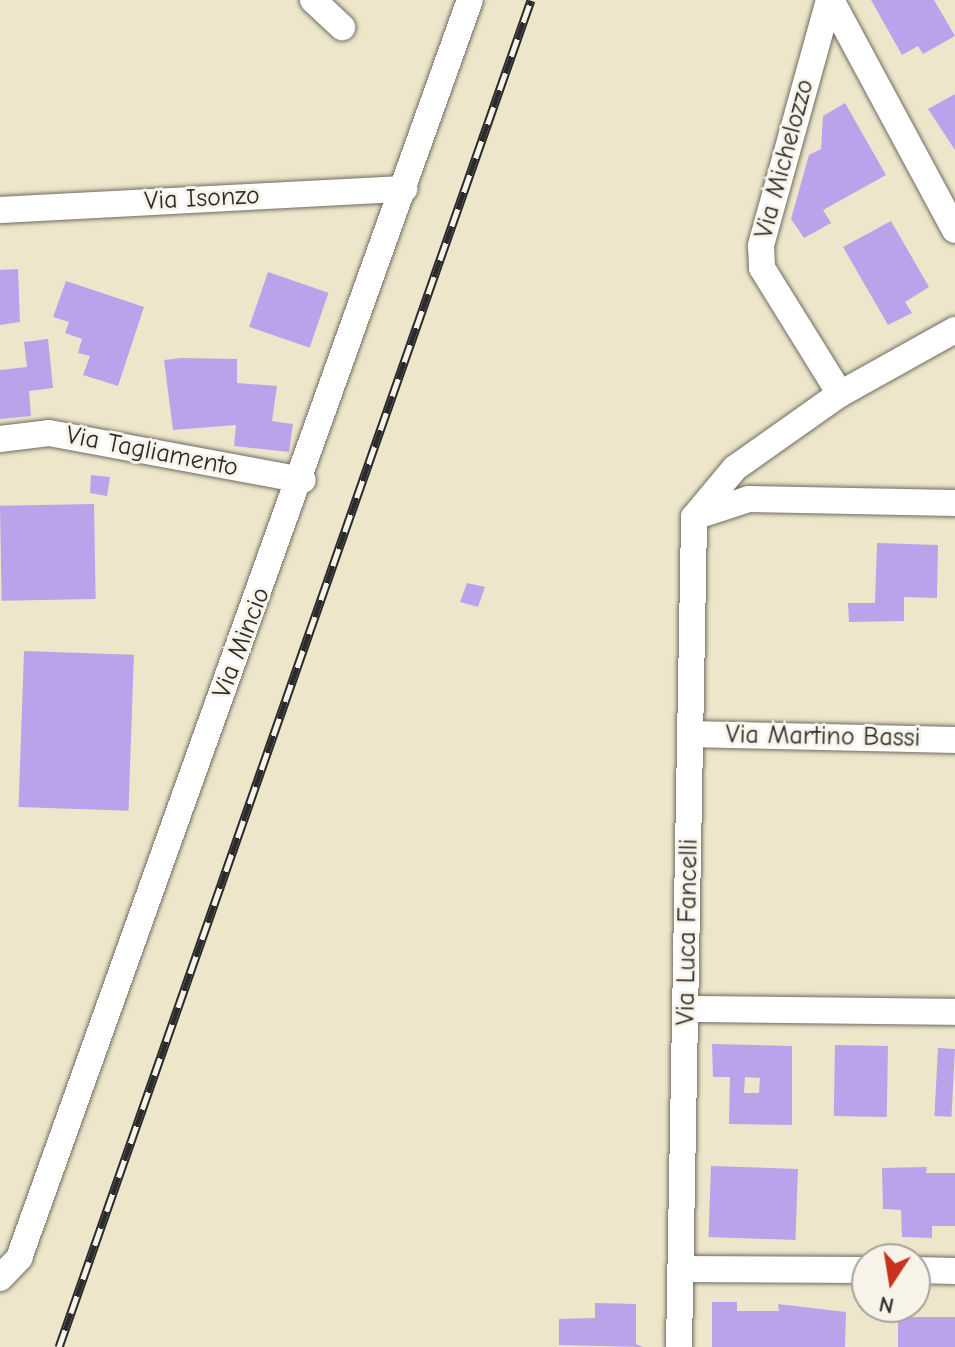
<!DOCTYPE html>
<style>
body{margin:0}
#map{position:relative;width:955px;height:1347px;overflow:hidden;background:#eee6ca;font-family:"Comic Neue",sans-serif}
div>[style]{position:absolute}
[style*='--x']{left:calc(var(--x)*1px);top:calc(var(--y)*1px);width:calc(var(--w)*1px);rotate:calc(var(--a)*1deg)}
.building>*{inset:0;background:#bca2ea;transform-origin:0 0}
.roads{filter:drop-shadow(0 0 2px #6f6c63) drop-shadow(0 0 2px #6f6c63)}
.street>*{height:26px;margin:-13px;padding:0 13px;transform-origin:13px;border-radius:13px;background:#fff}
.rail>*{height:9px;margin-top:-4.5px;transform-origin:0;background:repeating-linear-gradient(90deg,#f7f3e8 0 18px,#2b2b2b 0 36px);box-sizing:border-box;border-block:2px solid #2b2b2b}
span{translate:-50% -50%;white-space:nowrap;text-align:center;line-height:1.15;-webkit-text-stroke:6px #f7f3e8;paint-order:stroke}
.street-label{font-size:26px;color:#2b2b2b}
.north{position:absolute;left:851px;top:1243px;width:80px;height:80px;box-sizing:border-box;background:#f7f3e8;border:2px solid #a5a39c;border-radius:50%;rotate:192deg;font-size:22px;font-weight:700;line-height:32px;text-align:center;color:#2b2b2b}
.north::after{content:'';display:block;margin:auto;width:28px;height:36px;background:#c8321e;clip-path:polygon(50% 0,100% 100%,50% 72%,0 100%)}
</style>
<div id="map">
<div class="building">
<i style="clip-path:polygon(871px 0,934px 0,955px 36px,923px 54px,918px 46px,902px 55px)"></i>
<i style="clip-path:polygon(955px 94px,955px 150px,928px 109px)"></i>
<i style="clip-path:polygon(845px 103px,886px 175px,823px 210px,831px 223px,804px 238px,791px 219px,809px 155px,821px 149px,823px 116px)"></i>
<i style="clip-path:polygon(891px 221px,929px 287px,905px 302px,912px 313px,888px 325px,843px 247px)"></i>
<i style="clip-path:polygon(18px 269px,20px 322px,0 325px,0 270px)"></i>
<i style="left:268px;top:272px;width:64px;height:58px;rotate:19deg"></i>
<i style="clip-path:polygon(66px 281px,144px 307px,118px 386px,83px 375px,90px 356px,78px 353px,82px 339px,65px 333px,69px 322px,53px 317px)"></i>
<i style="clip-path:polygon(48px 339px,53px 388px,29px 391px,31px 416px,0 419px,0 370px,27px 367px,24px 342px)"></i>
<i style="clip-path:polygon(181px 358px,237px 359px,237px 383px,277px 386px,272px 421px,293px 424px,289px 452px,234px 446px,236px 425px,173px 430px,164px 360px)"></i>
<i style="clip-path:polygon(91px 475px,110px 477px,107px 496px,90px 493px)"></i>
<i style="left:94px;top:504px;width:95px;height:94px;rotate:89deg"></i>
<i style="clip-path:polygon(877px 543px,938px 545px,937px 598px,904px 597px,904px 621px,849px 622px,848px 603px,875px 603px)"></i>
<i style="clip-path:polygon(467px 583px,485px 587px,478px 607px,460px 602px)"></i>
<i style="left:24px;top:651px;width:110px;height:156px;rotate:2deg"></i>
<i style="clip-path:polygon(evenodd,712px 1044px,792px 1046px,792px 1125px,729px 1124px,730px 1077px,713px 1077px,712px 1044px,745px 1077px,760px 1078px,759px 1093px,744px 1093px,745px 1077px)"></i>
<i style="left:835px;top:1045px;width:53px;height:71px;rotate:1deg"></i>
<i style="left:938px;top:1048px;width:17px;height:68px;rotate:3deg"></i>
<i style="left:711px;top:1166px;width:87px;height:71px;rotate:2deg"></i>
<i style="clip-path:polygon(927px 1167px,926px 1173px,955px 1173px,955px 1226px,932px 1226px,932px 1238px,902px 1237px,901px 1210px,883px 1209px,882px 1168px)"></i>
<i style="clip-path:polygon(712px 1302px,737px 1302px,737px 1311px,779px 1311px,778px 1304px,846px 1312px,845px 1347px,712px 1347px)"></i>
<i style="clip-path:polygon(595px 1303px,636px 1304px,636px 1344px,643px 1347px,559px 1345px,559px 1319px,595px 1318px)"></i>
<i style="left:898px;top:1317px;width:57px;height:30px"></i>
</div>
<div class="roads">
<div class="street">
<i style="--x:313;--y:0;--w:40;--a:43"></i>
<i style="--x:829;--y:0;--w:255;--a:105.5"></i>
<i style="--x:761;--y:246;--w:22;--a:87"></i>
<i style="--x:762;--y:268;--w:148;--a:58.2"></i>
<i style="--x:831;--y:0;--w:261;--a:61.7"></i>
<i style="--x:0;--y:210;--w:405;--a:-3"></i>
<i style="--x:0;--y:439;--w:49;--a:-7"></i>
<i style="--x:49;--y:433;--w:258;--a:10.5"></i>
<i style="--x:694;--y:517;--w:64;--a:-50.1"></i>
<i style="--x:735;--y:468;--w:128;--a:-35.2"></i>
<i style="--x:840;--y:394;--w:132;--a:-29.1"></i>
<i style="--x:694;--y:517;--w:58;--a:-18.1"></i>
<i style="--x:749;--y:499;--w:206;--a:1.1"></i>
<i style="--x:690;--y:734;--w:265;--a:1.3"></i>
<i style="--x:688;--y:1009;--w:267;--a:0.6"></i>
<i style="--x:681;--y:1269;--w:186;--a:0.3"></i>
<i style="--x:915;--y:1270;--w:40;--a:1.4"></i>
<i style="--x:0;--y:1278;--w:28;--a:-46"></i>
<i style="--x:19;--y:1258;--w:1336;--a:-70.28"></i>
<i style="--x:679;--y:1347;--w:830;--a:-88.96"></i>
</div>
</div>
<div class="rail">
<i style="--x:59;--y:1347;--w:1427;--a:-70.69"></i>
</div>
<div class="street-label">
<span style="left:785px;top:159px;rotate:-75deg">Via Michelozzo</span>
<span style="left:202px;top:199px;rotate:-3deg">Via Isonzo</span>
<span style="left:152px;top:452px;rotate:11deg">Via Tagliamento</span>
<span style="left:242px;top:643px;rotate:-69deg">Via Mincio</span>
<span style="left:823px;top:737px;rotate:1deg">Via Martino Bassi</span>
<span style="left:688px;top:932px;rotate:-89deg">Via Luca Fancelli</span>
</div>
<div class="north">N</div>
</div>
